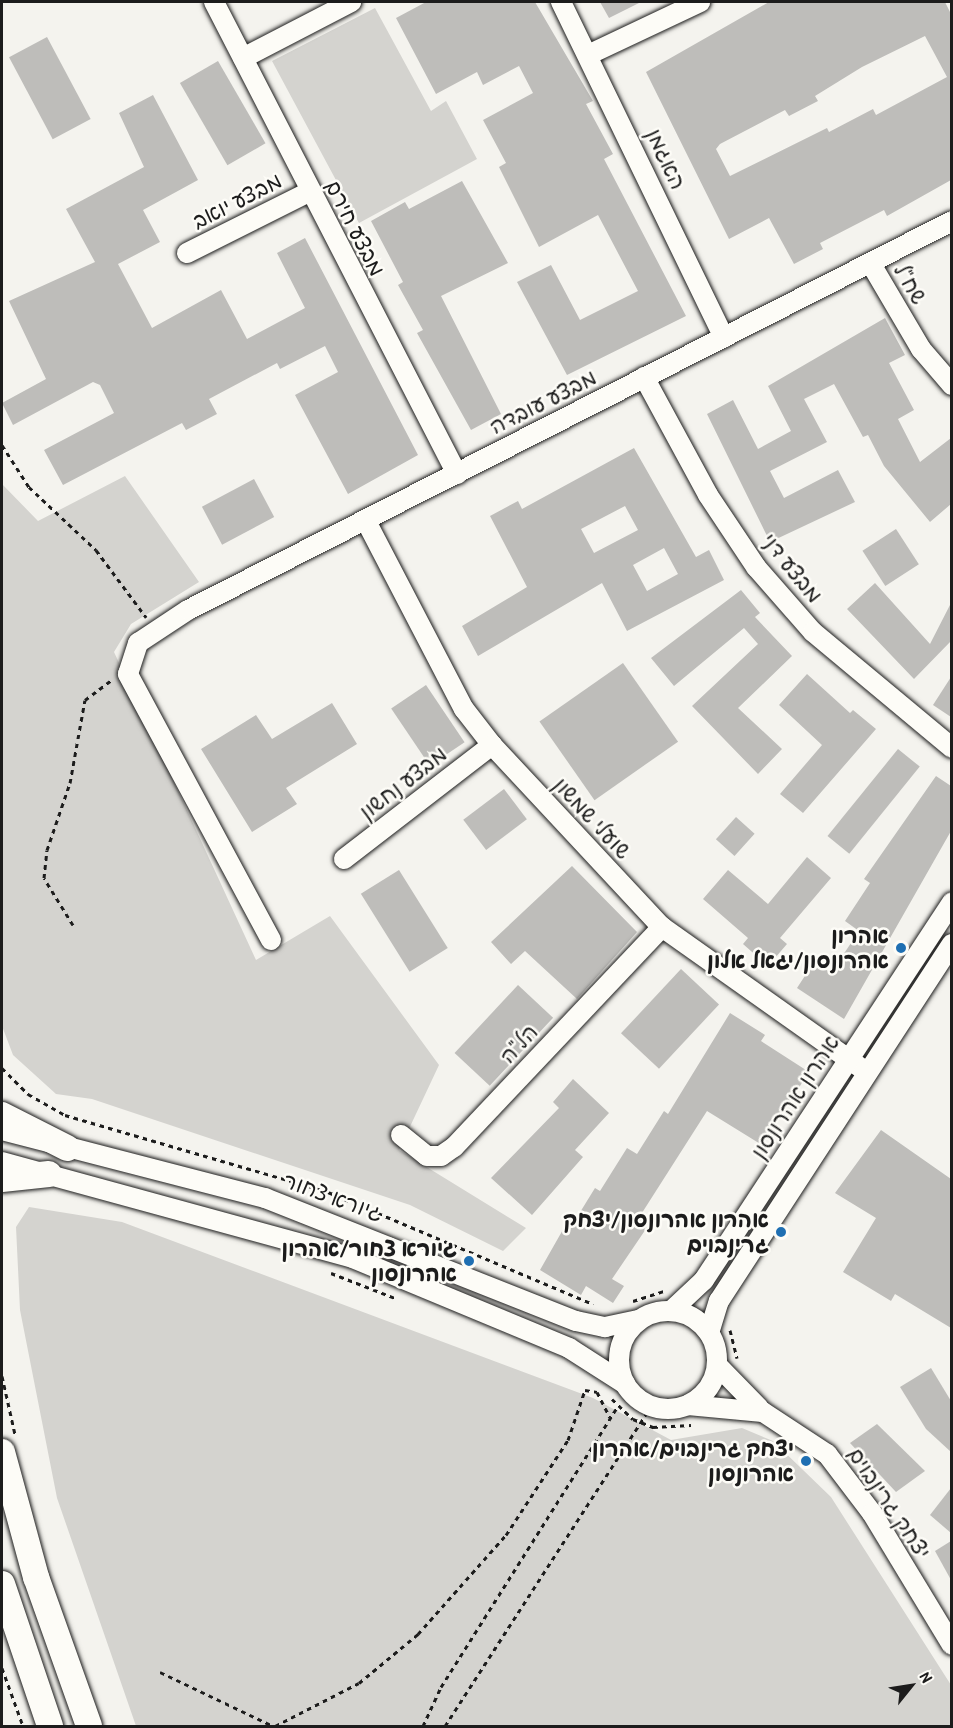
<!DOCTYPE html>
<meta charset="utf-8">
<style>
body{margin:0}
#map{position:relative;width:953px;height:1728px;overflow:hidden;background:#f4f3ee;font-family:"Patrick Hand","Playpen Sans Hebrew",sans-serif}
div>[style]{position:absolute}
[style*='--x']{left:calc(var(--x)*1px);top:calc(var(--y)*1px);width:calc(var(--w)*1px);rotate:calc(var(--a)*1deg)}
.green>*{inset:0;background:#d4d3cf}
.building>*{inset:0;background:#bebdba;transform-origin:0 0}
.path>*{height:3px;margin-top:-1.5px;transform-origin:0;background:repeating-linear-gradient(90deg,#1c1c1c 0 4.5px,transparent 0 9px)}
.roads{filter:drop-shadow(0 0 2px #1c1c1c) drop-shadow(0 0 2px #1c1c1c)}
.minor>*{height:20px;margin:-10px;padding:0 10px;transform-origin:10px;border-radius:10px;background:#fdfcf7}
.minor>.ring{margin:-10px;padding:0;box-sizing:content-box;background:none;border:20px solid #fdfcf7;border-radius:50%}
.major>*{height:26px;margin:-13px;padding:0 13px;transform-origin:13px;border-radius:13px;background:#fdfcf7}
.dots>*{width:16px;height:16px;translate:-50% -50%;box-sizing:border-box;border:3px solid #fdfcf7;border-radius:50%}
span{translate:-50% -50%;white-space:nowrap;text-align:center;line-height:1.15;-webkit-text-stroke:5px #fdfcf7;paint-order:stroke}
.street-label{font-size:22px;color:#1c1c1c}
.poi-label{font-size:22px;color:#1c1c1c;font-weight:700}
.right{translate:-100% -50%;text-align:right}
.frame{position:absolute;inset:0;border:3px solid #1c1c1c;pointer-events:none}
.north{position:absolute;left:881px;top:1656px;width:60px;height:60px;-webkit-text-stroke:4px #fdfcf7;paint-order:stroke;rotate:60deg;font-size:16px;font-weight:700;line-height:24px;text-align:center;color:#1c1c1c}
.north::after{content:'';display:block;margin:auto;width:21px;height:27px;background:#1c1c1c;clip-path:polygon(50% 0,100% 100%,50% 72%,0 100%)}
</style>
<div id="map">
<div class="green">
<i style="clip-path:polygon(375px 8px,431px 111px,446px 101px,477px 159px,359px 223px,272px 61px)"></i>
<i style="clip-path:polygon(125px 476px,199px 582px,131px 624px,114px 652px,256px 960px,330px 916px,439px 1065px,399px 1150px,526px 1228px,503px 1251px,410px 1205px,92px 1099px,56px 1094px,13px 1055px,2px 1026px,2px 484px,38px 521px)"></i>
<i style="clip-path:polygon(29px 1207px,122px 1222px,593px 1398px,671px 1440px,742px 1428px,773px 1441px,831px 1497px,951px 1685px,951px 1726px,136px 1726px,57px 1498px,20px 1310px,16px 1227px)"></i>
</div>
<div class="building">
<i style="clip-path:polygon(426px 2px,535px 2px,593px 101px,586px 104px,613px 154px,604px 159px,686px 316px,567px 375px,517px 282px,551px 265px,580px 320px,638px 291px,598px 215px,539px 247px,499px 167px,506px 163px,483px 120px,533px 93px,519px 66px,483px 85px,477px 72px,436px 94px,396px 18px)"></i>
<i style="clip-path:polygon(600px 2px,641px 2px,609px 18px)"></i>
<i style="clip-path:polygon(evenodd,769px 2px,945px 2px,951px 14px,951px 180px,887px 216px,884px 210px,820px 243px,823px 249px,794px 264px,769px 218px,729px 239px,646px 72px,769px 2px,925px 36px,947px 77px,876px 115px,873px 109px,829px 132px,827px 128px,730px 176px,716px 149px,720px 144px,785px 110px,789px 116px,818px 101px,815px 96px,862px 67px,925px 36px)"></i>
<i style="left:47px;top:37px;width:93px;height:43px;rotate:62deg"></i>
<i style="left:218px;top:61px;width:95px;height:44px;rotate:60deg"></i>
<i style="clip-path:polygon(153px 95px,198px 180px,143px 210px,160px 242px,118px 264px,152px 328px,221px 290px,247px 339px,305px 308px,277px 253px,305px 238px,418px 455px,348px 494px,295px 395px,338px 372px,325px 346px,280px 369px,277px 363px,209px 399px,217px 414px,186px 430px,182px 423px,63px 485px,44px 450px,114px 413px,100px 385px,93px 382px,13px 425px,2px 403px,46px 379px,9px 301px,95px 262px,66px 209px,144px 167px,119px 113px)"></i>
<i style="clip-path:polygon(462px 181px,508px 263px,441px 296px,501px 414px,471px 430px,417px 333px,423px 330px,398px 285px,403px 282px,371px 221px,405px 202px,409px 209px)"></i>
<i style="clip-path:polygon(885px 318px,905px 355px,889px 363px,914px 410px,898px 419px,920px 462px,951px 438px,951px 504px,930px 522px,884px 466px,868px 435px,863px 437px,834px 384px,804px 399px,827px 442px,770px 471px,784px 498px,838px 470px,855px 502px,770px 542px,707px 414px,733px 400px,758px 449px,791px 431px,768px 386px)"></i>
<i style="clip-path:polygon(evenodd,634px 448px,696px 557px,709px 550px,724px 580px,627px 631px,602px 583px,478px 656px,462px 626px,527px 587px,490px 516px,518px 501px,522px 509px,634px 448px,625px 506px,638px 530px,594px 553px,581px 529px,625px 506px,634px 448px,664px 548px,678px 574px,647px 591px,633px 565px,664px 548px)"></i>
<i style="left:254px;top:479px;width:43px;height:59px;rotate:62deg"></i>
<i style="left:896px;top:529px;width:42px;height:40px;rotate:57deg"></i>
<i style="clip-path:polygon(875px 583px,930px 644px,951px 603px,951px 641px,914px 679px,847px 609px)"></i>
<i style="clip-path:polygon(741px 590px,760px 613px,755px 617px,792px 656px,738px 708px,782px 749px,758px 774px,692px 706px,758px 644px,744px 628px,674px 686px,651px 658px)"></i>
<i style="left:623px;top:663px;width:96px;height:102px;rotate:55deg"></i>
<i style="clip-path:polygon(807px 674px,850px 713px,853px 710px,876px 729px,803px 813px,780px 794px,822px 745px,779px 705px)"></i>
<i style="clip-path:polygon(951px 677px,951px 717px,933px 705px)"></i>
<i style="left:426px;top:685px;width:69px;height:42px;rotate:56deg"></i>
<i style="clip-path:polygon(332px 703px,357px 744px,286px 788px,297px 804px,252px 832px,201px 749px,256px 715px,272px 739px)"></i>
<i style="left:898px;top:749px;width:28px;height:112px;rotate:39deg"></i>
<i style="clip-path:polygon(936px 776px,951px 786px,951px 831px,844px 1019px,797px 988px,814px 962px,831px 973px,859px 931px,845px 921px,870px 883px,864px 879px)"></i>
<i style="left:504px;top:789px;width:38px;height:51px;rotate:53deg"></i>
<i style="left:736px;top:817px;width:25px;height:30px;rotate:42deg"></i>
<i style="clip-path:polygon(807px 857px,831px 878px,780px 938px,787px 944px,768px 966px,743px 944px,748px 938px,703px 899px,728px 870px,768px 904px)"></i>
<i style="clip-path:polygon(572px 866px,637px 932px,577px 999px,525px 951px,511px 964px,491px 942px)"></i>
<i style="left:399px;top:870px;width:92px;height:45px;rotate:58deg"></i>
<i style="left:681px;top:969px;width:52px;height:88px;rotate:43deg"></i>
<i style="left:518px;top:985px;width:48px;height:93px;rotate:43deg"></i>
<i style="clip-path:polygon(730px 1013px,765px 1035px,761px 1041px,809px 1072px,762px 1145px,707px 1111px,640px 1216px,650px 1223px,612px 1279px,624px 1286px,613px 1303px,586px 1286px,581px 1295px,540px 1270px,569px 1219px,574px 1222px,595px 1188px,600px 1191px,627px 1148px,637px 1154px,664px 1111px,668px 1114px)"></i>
<i style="clip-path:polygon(573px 1079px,609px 1113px,575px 1150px,583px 1157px,532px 1215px,491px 1178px,559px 1108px,553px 1102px)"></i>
<i style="clip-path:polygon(881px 1130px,951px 1179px,951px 1328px,895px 1294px,891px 1301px,843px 1272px,876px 1218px,835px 1193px)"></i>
<i style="clip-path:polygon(931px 1368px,951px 1401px,951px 1452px,926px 1429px,900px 1387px)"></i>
<i style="clip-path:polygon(877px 1424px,925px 1471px,896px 1492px,850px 1443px)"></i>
<i style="clip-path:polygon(951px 1488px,951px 1533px,930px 1515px)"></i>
<i style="clip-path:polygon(951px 1541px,951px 1580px,935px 1551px)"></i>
</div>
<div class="path">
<i style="--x:2;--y:445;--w:50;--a:57.3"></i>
<i style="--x:29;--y:487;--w:92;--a:43.2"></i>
<i style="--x:96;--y:550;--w:84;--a:53.3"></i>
<i style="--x:73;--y:925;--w:55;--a:-121.7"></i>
<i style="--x:44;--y:878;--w:28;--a:-84"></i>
<i style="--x:47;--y:850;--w:71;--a:-71.1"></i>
<i style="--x:70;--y:783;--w:84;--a:-79.8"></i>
<i style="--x:85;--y:700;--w:34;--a:-37"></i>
<i style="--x:2;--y:1068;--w:37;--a:45"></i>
<i style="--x:28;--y:1094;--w:43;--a:29.6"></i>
<i style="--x:65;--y:1115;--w:274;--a:16.3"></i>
<i style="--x:328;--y:1192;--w:288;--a:22.9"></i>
<i style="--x:331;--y:1273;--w:69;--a:21.3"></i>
<i style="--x:633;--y:1301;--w:32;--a:-18"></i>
<i style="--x:730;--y:1330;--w:29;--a:76"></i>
<i style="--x:2;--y:1376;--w:59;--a:77.4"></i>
<i style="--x:612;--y:1399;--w:29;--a:44"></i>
<i style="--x:633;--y:1419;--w:22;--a:22"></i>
<i style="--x:653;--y:1427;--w:38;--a:-3"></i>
<i style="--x:2;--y:1668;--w:62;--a:70.1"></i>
<i style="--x:160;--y:1672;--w:125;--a:25.5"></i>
<i style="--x:275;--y:1726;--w:94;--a:-27.1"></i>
<i style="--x:359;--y:1683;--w:77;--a:-39.7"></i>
<i style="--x:418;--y:1634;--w:132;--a:-48.4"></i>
<i style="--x:506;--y:1535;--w:113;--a:-56.9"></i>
<i style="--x:568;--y:1440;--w:53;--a:-71.2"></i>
<i style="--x:585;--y:1390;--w:12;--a:9"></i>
<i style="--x:597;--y:1392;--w:28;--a:63"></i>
<i style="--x:423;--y:1726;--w:43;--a:-65.2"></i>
<i style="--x:441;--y:1687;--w:332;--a:-57.8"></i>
<i style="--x:445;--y:1726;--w:381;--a:-57.2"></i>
</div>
<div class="roads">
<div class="minor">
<i style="--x:214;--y:2;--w:531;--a:62.76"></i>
<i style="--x:561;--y:2;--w:373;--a:64.1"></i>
<i style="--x:590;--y:54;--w:122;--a:-25.3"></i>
<i style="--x:243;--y:58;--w:122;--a:-27.4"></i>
<i style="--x:187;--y:253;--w:136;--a:-26.6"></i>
<i style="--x:871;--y:264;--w:99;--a:59.5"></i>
<i style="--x:921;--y:349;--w:48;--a:49.3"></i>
<i style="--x:644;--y:377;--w:134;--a:61.5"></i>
<i style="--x:708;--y:495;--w:87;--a:56.3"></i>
<i style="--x:756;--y:567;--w:86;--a:48.8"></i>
<i style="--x:813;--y:632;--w:181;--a:39.8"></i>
<i style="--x:366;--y:521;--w:212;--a:62.5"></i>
<i style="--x:464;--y:709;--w:46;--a:52.1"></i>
<i style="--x:492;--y:745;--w:249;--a:47"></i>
<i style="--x:662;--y:927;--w:251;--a:35.3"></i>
<i style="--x:344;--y:859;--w:187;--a:-37.6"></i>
<i style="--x:271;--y:940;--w:302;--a:-118.3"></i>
<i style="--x:128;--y:674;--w:33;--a:-72"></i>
<i style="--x:138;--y:643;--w:60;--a:-33.4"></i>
<i style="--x:188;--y:610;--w:857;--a:-26.98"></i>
<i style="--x:2;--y:1130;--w:272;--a:14.5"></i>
<i style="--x:265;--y:1198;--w:334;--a:21.6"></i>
<i style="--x:576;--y:1321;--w:30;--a:12"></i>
<i style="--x:605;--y:1327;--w:35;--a:-12"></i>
<i style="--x:401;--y:1135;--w:33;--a:39"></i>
<i style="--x:427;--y:1156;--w:14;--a:0"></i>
<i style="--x:441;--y:1156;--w:16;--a:-35"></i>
<i style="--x:454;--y:1147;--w:303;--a:-46.6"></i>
<i style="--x:2;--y:1162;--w:364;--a:15.3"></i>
<i style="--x:353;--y:1258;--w:234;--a:22.6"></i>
<i style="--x:569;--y:1348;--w:67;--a:32.7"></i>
<i style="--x:671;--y:1311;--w:45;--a:-43.2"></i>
<i style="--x:704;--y:1280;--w:452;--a:-56.7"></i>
<i class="ring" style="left:619px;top:1311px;width:78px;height:78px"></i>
<i style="--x:709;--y:1333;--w:34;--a:-73"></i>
<i style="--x:719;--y:1301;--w:426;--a:-56.9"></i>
<i style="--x:717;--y:1365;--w:60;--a:45.7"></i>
<i style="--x:688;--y:1405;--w:75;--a:5.3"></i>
<i style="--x:763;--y:1412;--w:77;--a:33.3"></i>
<i style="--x:827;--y:1454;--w:74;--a:52.7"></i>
<i style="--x:872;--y:1513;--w:154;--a:58.8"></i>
</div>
<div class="major">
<i style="--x:2;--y:1115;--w:73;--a:26.9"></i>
<i style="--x:2;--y:1179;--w:47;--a:-6.1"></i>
<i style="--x:2;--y:1452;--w:130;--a:74.8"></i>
<i style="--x:36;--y:1577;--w:158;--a:70.4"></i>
<i style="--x:2;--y:1584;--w:150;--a:71.3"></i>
</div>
</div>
<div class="dots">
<i style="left:901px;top:948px;background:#1f6fb2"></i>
<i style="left:781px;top:1232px;background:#1f6fb2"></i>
<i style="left:469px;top:1261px;background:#1f6fb2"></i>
<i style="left:806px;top:1461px;background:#1f6fb2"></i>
</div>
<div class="street-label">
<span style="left:666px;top:159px;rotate:65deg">האגמן</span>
<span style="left:237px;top:201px;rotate:-27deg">מבצע יואב</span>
<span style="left:355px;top:228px;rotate:63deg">מבצע חירם</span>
<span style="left:910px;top:284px;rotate:60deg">שח"ל</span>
<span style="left:543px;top:402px;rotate:-27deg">מבצע עובדה</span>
<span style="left:792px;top:568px;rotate:51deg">מבצע דני</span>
<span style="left:403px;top:783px;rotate:-38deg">מבצע נחשון</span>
<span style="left:592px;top:818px;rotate:47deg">שועלי שמשון</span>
<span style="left:519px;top:1044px;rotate:-47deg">הל"ה</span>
<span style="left:795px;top:1097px;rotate:-57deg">אהרון אהרונסון</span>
<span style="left:333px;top:1197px;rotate:20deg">גיורא צחור</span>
<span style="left:889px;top:1503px;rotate:56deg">יצחק גרינבוים</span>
</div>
<div class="poi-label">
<span class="right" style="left:889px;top:948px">אהרון<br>אהרונסון/יגאל אלון</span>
<span class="right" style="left:769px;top:1232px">אהרון אהרונסון/יצחק<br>גרינבוים</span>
<span class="right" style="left:457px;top:1261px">גיורא צחור/אהרון<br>אהרונסון</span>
<span class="right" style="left:794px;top:1461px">יצחק גרינבוים/אהרון<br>אהרונסון</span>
</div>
<div class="frame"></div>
<div class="north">N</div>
</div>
